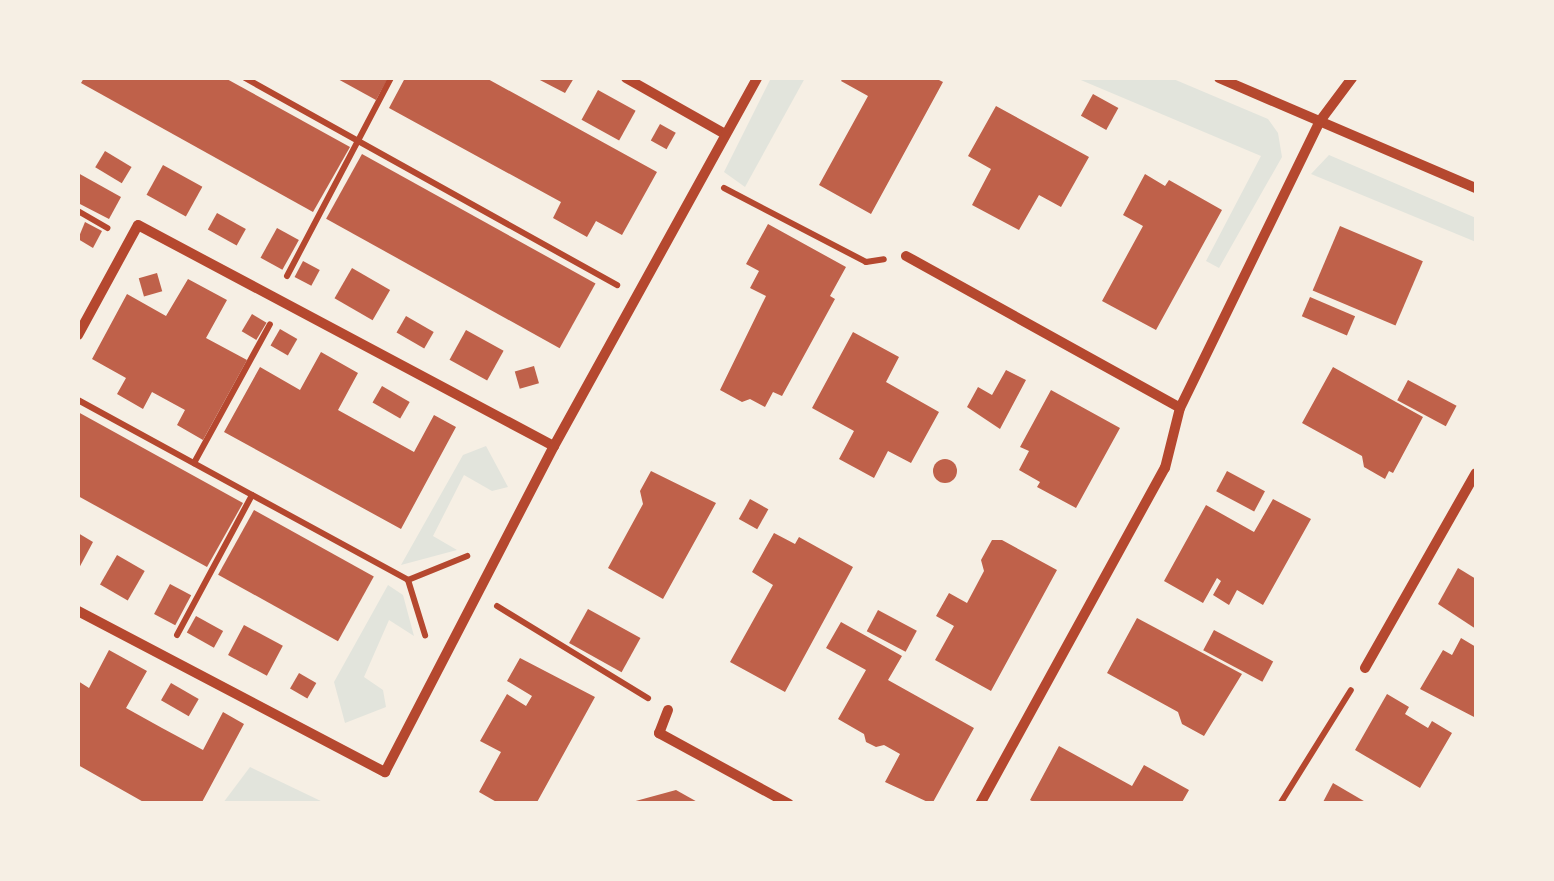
<!DOCTYPE html>
<style>
body{margin:0}
#map{position:relative;width:1554px;height:881px;overflow:hidden;background:#f6efe4;font-family:"Work Sans",sans-serif}
div>[style]{position:absolute}
[style*='--x']{left:calc(var(--x)*1px);top:calc(var(--y)*1px);width:calc(var(--w)*1px);rotate:calc(var(--a)*1deg)}
.green>*{inset:0;background:#e2e4dc}
.building>*{inset:0;background:#bf614a;transform-origin:0 0}
.round{border-radius:50%}
.path>*{height:6px;margin:-3px;padding:0 3px;transform-origin:3px;border-radius:3px;background:#b5482f}
.minor>*{height:10px;margin:-5px;padding:0 5px;transform-origin:5px;border-radius:5px;background:#b5482f}
span{translate:-50% -50%;white-space:nowrap;text-align:center;line-height:1.15;-webkit-text-stroke:10px #f6efe4;paint-order:stroke}
.frame{position:absolute;inset:0;border:80px solid #f6efe4;pointer-events:none}
</style>
<div id="map">
<div class="green">
<i style="clip-path:polygon(771px 78px,805px 78px,745px 187px,724px 172px)"></i>
<i style="clip-path:polygon(1076px 78px,1171px 78px,1268px 119px,1278px 133px,1282px 157px,1219px 268px,1206px 261px,1261px 156px)"></i>
<i style="clip-path:polygon(1329px 155px,1476px 218px,1476px 242px,1311px 174px)"></i>
<i style="clip-path:polygon(486px 446px,508px 487px,492px 491px,464px 475px,433px 536px,457px 550px,401px 565px,463px 455px)"></i>
<i style="clip-path:polygon(388px 585px,403px 595px,414px 636px,389px 620px,364px 677px,383px 690px,386px 707px,345px 723px,334px 682px)"></i>
<i style="clip-path:polygon(250px 767px,325px 803px,223px 803px)"></i>
</div>
<div class="building">
<i style="clip-path:polygon(84px 78px,225px 78px,350px 147px,313px 212px,81px 83px)"></i>
<i style="clip-path:polygon(336px 78px,388px 78px,376px 100px)"></i>
<i style="clip-path:polygon(405px 78px,486px 78px,657px 172px,622px 235px,596px 221px,587px 237px,553px 218px,561px 202px,389px 108px)"></i>
<i style="clip-path:polygon(536px 78px,574px 78px,565px 93px)"></i>
<i style="clip-path:polygon(843px 78px,935px 78px,943px 82px,871px 214px,819px 185px,868px 96px,841px 81px)"></i>
<i style="left:598px;top:90px;width:43px;height:34px;rotate:29deg"></i>
<i style="left:1093px;top:94px;width:29px;height:25px;rotate:29deg"></i>
<i style="clip-path:polygon(996px 106px,1089px 157px,1061px 207px,1039px 195px,1019px 230px,972px 205px,991px 169px,968px 156px)"></i>
<i style="left:660px;top:124px;width:18px;height:19px;rotate:29deg"></i>
<i style="left:105px;top:151px;width:31px;height:19px;rotate:31deg"></i>
<i style="left:362px;top:154px;width:267px;height:74px;rotate:29deg"></i>
<i style="left:163px;top:165px;width:45px;height:34px;rotate:29deg"></i>
<i style="clip-path:polygon(78px 173px,121px 197px,109px 219px,78px 203px)"></i>
<i style="clip-path:polygon(1145px 174px,1165px 186px,1169px 180px,1222px 210px,1156px 330px,1102px 301px,1143px 226px,1123px 215px)"></i>
<i style="left:217px;top:213px;width:33px;height:19px;rotate:29deg"></i>
<i style="clip-path:polygon(85px 222px,102px 231px,93px 248px,78px 239px)"></i>
<i style="clip-path:polygon(768px 224px,846px 267px,830px 296px,835px 299px,782px 396px,773px 392px,765px 407px,750px 399px,742px 402px,720px 390px,766px 296px,750px 288px,759px 271px,746px 264px)"></i>
<i style="left:1340px;top:226px;width:90px;height:70px;rotate:23deg"></i>
<i style="left:277px;top:228px;width:25px;height:34px;rotate:29deg"></i>
<i style="left:303px;top:261px;width:19px;height:18px;rotate:28deg"></i>
<i style="left:352px;top:268px;width:44px;height:35px;rotate:30deg"></i>
<i style="left:157px;top:273px;width:19px;height:19px;rotate:74deg"></i>
<i style="clip-path:polygon(188px 279px,227px 300px,206px 338px,247px 360px,203px 440px,177px 425px,185px 410px,152px 392px,143px 409px,117px 394px,126px 378px,92px 359px,127px 294px,166px 316px)"></i>
<i style="left:1310px;top:297px;width:49px;height:21px;rotate:23deg"></i>
<i style="left:252px;top:314px;width:17px;height:20px;rotate:31deg"></i>
<i style="left:406px;top:316px;width:32px;height:19px;rotate:30deg"></i>
<i style="left:280px;top:329px;width:20px;height:19px;rotate:30deg"></i>
<i style="left:466px;top:330px;width:43px;height:34px;rotate:29deg"></i>
<i style="clip-path:polygon(853px 332px,899px 357px,886px 382px,939px 412px,911px 463px,888px 451px,874px 478px,839px 459px,854px 431px,812px 408px)"></i>
<i style="clip-path:polygon(321px 352px,358px 373px,338px 410px,414px 452px,434px 415px,456px 427px,401px 529px,224px 432px,260px 367px,300px 390px)"></i>
<i style="left:534px;top:366px;width:18px;height:20px;rotate:74deg"></i>
<i style="clip-path:polygon(1333px 367px,1423px 417px,1393px 473px,1389px 471px,1385px 479px,1364px 467px,1362px 456px,1302px 423px)"></i>
<i style="clip-path:polygon(1006px 370px,1026px 380px,1000px 429px,967px 407px,978px 387px,992px 395px)"></i>
<i style="left:1408px;top:380px;width:55px;height:23px;rotate:28deg"></i>
<i style="left:382px;top:386px;width:32px;height:19px;rotate:30deg"></i>
<i style="clip-path:polygon(1051px 390px,1120px 428px,1076px 508px,1037px 487px,1040px 482px,1019px 470px,1029px 451px,1020px 447px)"></i>
<i style="clip-path:polygon(78px 412px,243px 503px,207px 567px,78px 496px)"></i>
<i class="round" style="left:933px;top:459px;width:24px;height:24px"></i>
<i style="clip-path:polygon(651px 471px,716px 503px,663px 599px,608px 568px,643px 504px,640px 491px)"></i>
<i style="left:1227px;top:471px;width:43px;height:23px;rotate:28deg"></i>
<i style="left:750px;top:499px;width:21px;height:23px;rotate:29deg"></i>
<i style="clip-path:polygon(1273px 499px,1311px 519px,1263px 605px,1237px 590px,1229px 605px,1213px 595px,1221px 581px,1217px 578px,1203px 603px,1164px 581px,1206px 505px,1254px 532px)"></i>
<i style="left:254px;top:510px;width:137px;height:74px;rotate:29deg"></i>
<i style="clip-path:polygon(78px 533px,93px 542px,78px 570px)"></i>
<i style="clip-path:polygon(774px 533px,795px 544px,799px 537px,853px 567px,785px 692px,730px 662px,773px 585px,752px 572px)"></i>
<i style="clip-path:polygon(992px 540px,1002px 540px,1057px 570px,991px 691px,935px 660px,954px 626px,936px 616px,949px 593px,967px 603px,984px 571px,981px 560px)"></i>
<i style="left:117px;top:555px;width:32px;height:34px;rotate:30deg"></i>
<i style="clip-path:polygon(1458px 568px,1476px 579px,1476px 629px,1438px 604px)"></i>
<i style="left:170px;top:584px;width:24px;height:34px;rotate:28deg"></i>
<i style="left:588px;top:609px;width:60px;height:39px;rotate:29deg"></i>
<i style="left:878px;top:610px;width:44px;height:24px;rotate:28deg"></i>
<i style="left:196px;top:616px;width:31px;height:19px;rotate:29deg"></i>
<i style="clip-path:polygon(1137px 618px,1242px 674px,1204px 736px,1182px 724px,1178px 712px,1107px 673px)"></i>
<i style="clip-path:polygon(841px 622px,902px 656px,888px 680px,974px 728px,932px 804px,885px 782px,900px 754px,884px 745px,876px 747px,866px 742px,864px 734px,838px 719px,866px 670px,826px 648px)"></i>
<i style="left:244px;top:625px;width:44px;height:34px;rotate:28deg"></i>
<i style="left:1214px;top:630px;width:67px;height:23px;rotate:28deg"></i>
<i style="clip-path:polygon(1461px 638px,1476px 647px,1476px 718px,1420px 689px,1443px 650px,1452px 655px)"></i>
<i style="clip-path:polygon(109px 650px,147px 671px,126px 708px,162px 728px,203px 750px,223px 712px,244px 724px,201px 804px,147px 804px,78px 765px,78px 681px,89px 688px)"></i>
<i style="clip-path:polygon(520px 658px,595px 697px,536px 804px,500px 804px,479px 792px,501px 752px,480px 741px,507px 694px,526px 706px,532px 696px,507px 681px)"></i>
<i style="left:299px;top:673px;width:20px;height:18px;rotate:30deg"></i>
<i style="left:171px;top:683px;width:32px;height:20px;rotate:30deg"></i>
<i style="clip-path:polygon(1387px 694px,1409px 707px,1405px 714px,1428px 728px,1432px 721px,1452px 733px,1420px 788px,1355px 750px)"></i>
<i style="clip-path:polygon(1059px 746px,1132px 786px,1144px 765px,1189px 790px,1181px 804px,1037px 804px,1030px 800px)"></i>
<i style="clip-path:polygon(1333px 783px,1369px 804px,1322px 804px)"></i>
<i style="clip-path:polygon(676px 790px,701px 804px,632px 804px,632px 802px)"></i>
</div>
<div class="path">
<i style="--x:245;--y:78;--w:426;--a:29.1"></i>
<i style="--x:724;--y:188;--w:160;--a:27.5"></i>
<i style="--x:866;--y:262;--w:18;--a:-9"></i>
<i style="--x:78;--y:211;--w:34;--a:30"></i>
<i style="--x:287;--y:276;--w:224;--a:-62.3"></i>
<i style="--x:78;--y:400;--w:376;--a:28.6"></i>
<i style="--x:408;--y:580;--w:58;--a:72.8"></i>
<i style="--x:194;--y:463;--w:158;--a:-61.3"></i>
<i style="--x:408;--y:580;--w:64;--a:-22.1"></i>
<i style="--x:497;--y:606;--w:177;--a:31.4"></i>
<i style="--x:177;--y:635;--w:159;--a:-61.8"></i>
<i style="--x:1280;--y:804;--w:134;--a:-58.1"></i>
</div>
<div class="minor">
<i style="--x:626;--y:78;--w:114;--a:29.5"></i>
<i style="--x:1219;--y:78;--w:280;--a:23.2"></i>
<i style="--x:906;--y:256;--w:313;--a:29"></i>
<i style="--x:78;--y:335;--w:125;--a:-61.4"></i>
<i style="--x:138;--y:225;--w:471;--a:28"></i>
<i style="--x:78;--y:611;--w:347;--a:27.7"></i>
<i style="--x:385;--y:772;--w:367;--a:-62.6"></i>
<i style="--x:554;--y:446;--w:420;--a:-61.1"></i>
<i style="--x:1365;--y:668;--w:224;--a:-60.4"></i>
<i style="--x:668;--y:710;--w:25;--a:111"></i>
<i style="--x:659;--y:733;--w:148;--a:28.6"></i>
<i style="--x:980;--y:804;--w:384;--a:-61.2"></i>
<i style="--x:1165;--y:468;--w:62;--a:-76"></i>
<i style="--x:1180;--y:408;--w:319;--a:-64"></i>
<i style="--x:1320;--y:121;--w:54;--a:-53.3"></i>
</div>
<div class="frame"></div>
</div>
